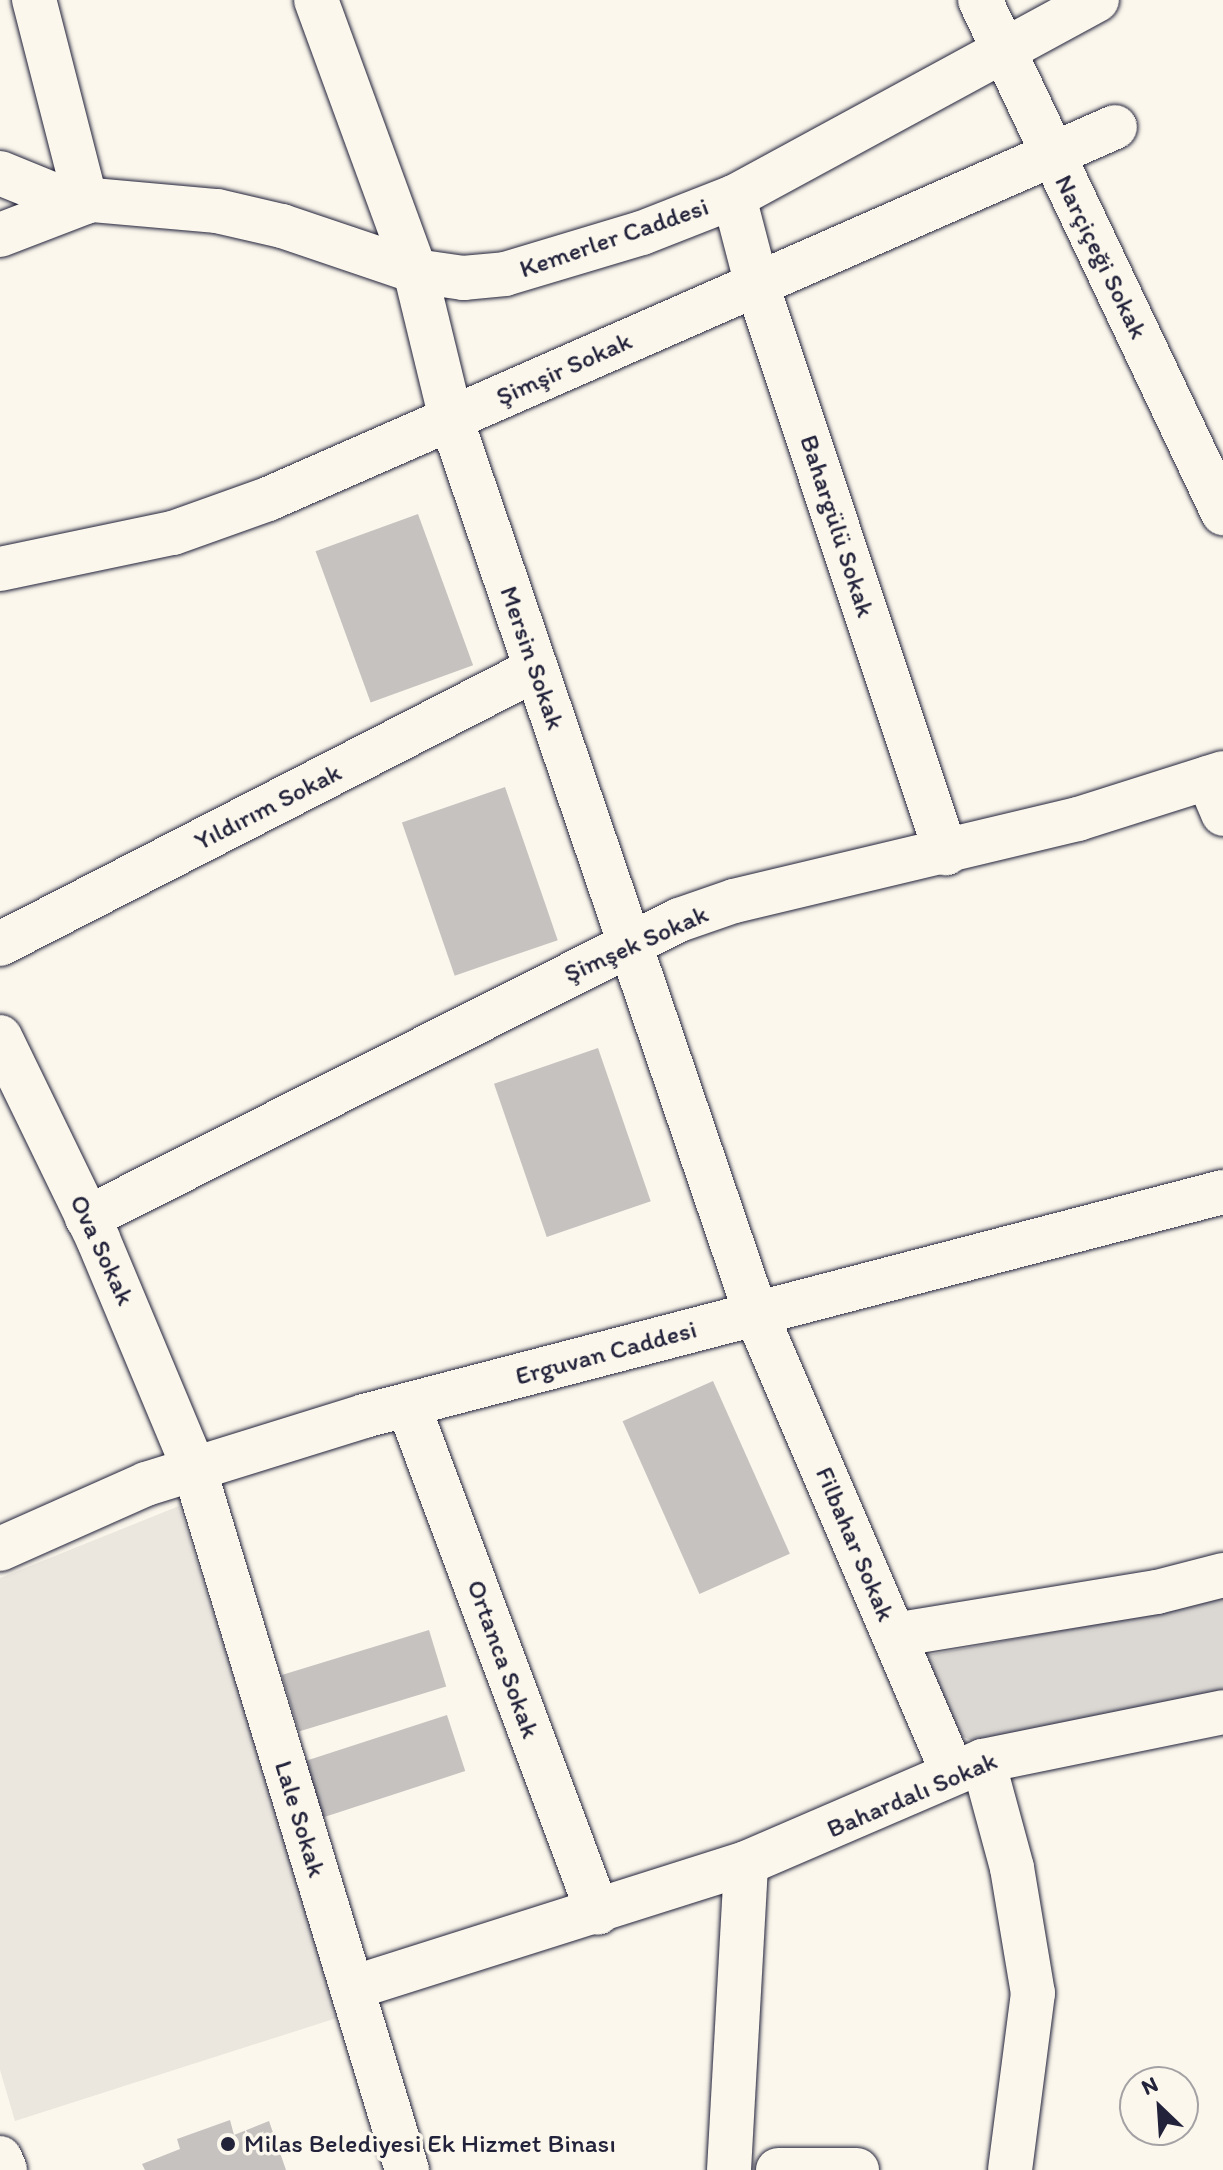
<!DOCTYPE html>
<meta charset="utf-8">
<style>
body{margin:0}
#map{position:relative;width:1223px;height:2170px;overflow:hidden;background:#fbf7ec;font-family:Itim,sans-serif}
div>[style]{position:absolute}
[style*='--x']{left:calc(var(--x)*1px);top:calc(var(--y)*1px);width:calc(var(--w)*1px);rotate:calc(var(--a)*1deg)}
.built>*{inset:0;background:#ebe7df}
.green>*{inset:0;background:#dbd8d3}
.building>*{inset:0;background:#c6c2c0;transform-origin:0 0}
.roads{filter:drop-shadow(0 0 2px #22223b) drop-shadow(0 0 2px #22223b)}
.minor>*{height:44px;margin:-22px;padding:0 22px;transform-origin:22px;border-radius:22px;background:#fbf7ec}
.tertiary>*{height:44px;margin:-22px;padding:0 22px;transform-origin:22px;border-radius:22px;background:#fbf7ec}
.dots>*{width:22px;height:22px;translate:-50% -50%;box-sizing:border-box;border:4px solid #fbf7ec;border-radius:50%}
span{translate:-50% -50%;white-space:nowrap;text-align:center;line-height:1.15;-webkit-text-stroke:7px #fbf7ec;paint-order:stroke}
.street-label{font-size:26px;color:#22223b}
.poi-label{font-size:26px;color:#22223b}
.left{translate:0 -50%;text-align:left}
.north{position:absolute;left:1119px;top:2066px;width:80px;height:80px;box-sizing:border-box;background:#fbf7ec;border:2px solid #a4a2a5;border-radius:50%;rotate:335deg;font-size:22px;font-weight:700;line-height:32px;text-align:center;color:#22223b}
.north::after{content:'';display:block;margin:auto;width:28px;height:36px;background:#22223b;clip-path:polygon(50% 0,100% 100%,50% 72%,0 100%)}
</style>
<div id="map">
<div class="built">
<i style="clip-path:polygon(179px 1506px,343px 2016px,15px 2121px,0 2070px,0 1578px)"></i>
</div>
<div class="green">
<i style="clip-path:polygon(1223px 1595px,1223px 1693px,973px 1741px,949px 1731px,928px 1655px,1187px 1607px)"></i>
</div>
<div class="building">
<i style="left:418px;top:514px;width:161px;height:109px;rotate:70deg"></i>
<i style="left:505px;top:787px;width:162px;height:109px;rotate:71deg"></i>
<i style="left:598px;top:1048px;width:162px;height:110px;rotate:71deg"></i>
<i style="left:713px;top:1381px;width:189px;height:99px;rotate:66deg"></i>
<i style="left:429px;top:1630px;width:59px;height:154px;rotate:73deg"></i>
<i style="left:447px;top:1715px;width:59px;height:153px;rotate:72deg"></i>
<i style="clip-path:polygon(230px 2120px,234px 2135px,269px 2121px,286px 2170px,145px 2170px,142px 2164px,180px 2149px,177px 2139px)"></i>
</div>
<div class="roads">
<div class="minor">
<i style="--x:316;--y:0;--w:289;--a:69.9"></i>
<i style="--x:415;--y:271;--w:152;--a:76.3"></i>
<i style="--x:451;--y:419;--w:946;--a:71.18"></i>
<i style="--x:756;--y:1314;--w:499;--a:66.8"></i>
<i style="--x:980;--y:0;--w:568;--a:64.65"></i>
<i style="--x:734;--y:197;--w:91;--a:75.4"></i>
<i style="--x:757;--y:285;--w:599;--a:71.6"></i>
<i style="--x:0;--y:235;--w:92;--a:-21"></i>
<i style="--x:86;--y:202;--w:209;--a:-104.4"></i>
<i style="--x:0;--y:569;--w:177;--a:-11.8"></i>
<i style="--x:173;--y:533;--w:101;--a:-19.7"></i>
<i style="--x:268;--y:499;--w:925;--a:-23.71"></i>
<i style="--x:1208;--y:778;--w:39;--a:67"></i>
<i style="--x:0;--y:944;--w:602;--a:-27.16"></i>
<i style="--x:0;--y:1037;--w:225;--a:64.1"></i>
<i style="--x:98;--y:1239;--w:248;--a:67.3"></i>
<i style="--x:194;--y:1468;--w:734;--a:73.12"></i>
<i style="--x:87;--y:1218;--w:663;--a:-26.72"></i>
<i style="--x:679;--y:920;--w:58;--a:-19.1"></i>
<i style="--x:734;--y:901;--w:354;--a:-13.4"></i>
<i style="--x:1078;--y:819;--w:152;--a:-17.6"></i>
<i style="--x:408;--y:1405;--w:542;--a:69.49"></i>
<i style="--x:0;--y:1549;--w:160;--a:-24"></i>
<i style="--x:146;--y:1484;--w:228;--a:-17.3"></i>
<i style="--x:364;--y:1416;--w:888;--a:-14.62"></i>
<i style="--x:894;--y:1635;--w:266;--a:-9.3"></i>
<i style="--x:1157;--y:1592;--w:68;--a:-14.4"></i>
<i style="--x:983;--y:1761;--w:111;--a:74.8"></i>
<i style="--x:1012;--y:1868;--w:127;--a:80.5"></i>
<i style="--x:1033;--y:1993;--w:178;--a:97.4"></i>
<i style="--x:352;--y:1988;--w:413;--a:-17.6"></i>
<i style="--x:746;--y:1863;--w:258;--a:-23.3"></i>
<i style="--x:983;--y:1761;--w:245;--a:-11.5"></i>
<i style="--x:0;--y:2158;--w:13;--a:67"></i>
<i style="--x:729;--y:2170;--w:307;--a:-86.8"></i>
<i style="--x:778;--y:2170;--w:79;--a:0"></i>
</div>
<div class="tertiary">
<i style="--x:0;--y:173;--w:64;--a:22.1"></i>
<i style="--x:59;--y:197;--w:159;--a:5.1"></i>
<i style="--x:217;--y:211;--w:67;--a:13"></i>
<i style="--x:282;--y:226;--w:140;--a:18.7"></i>
<i style="--x:415;--y:271;--w:49;--a:8.3"></i>
<i style="--x:463;--y:278;--w:42;--a:-5.4"></i>
<i style="--x:505;--y:274;--w:143;--a:-16.7"></i>
<i style="--x:642;--y:233;--w:99;--a:-21.4"></i>
<i style="--x:734;--y:197;--w:413;--a:-28.5"></i>
</div>
</div>
<div class="dots">
<i style="left:228px;top:2144px;background:#22223b"></i>
</div>
<div class="street-label">
<span style="left:614px;top:238px;rotate:-19deg">Kemerler Caddesi</span>
<span style="left:1101px;top:257px;rotate:64deg">Narçiçeği Sokak</span>
<span style="left:564px;top:369px;rotate:-24deg">Şimşir Sokak</span>
<span style="left:837px;top:526px;rotate:72deg">Bahargülü Sokak</span>
<span style="left:532px;top:658px;rotate:71deg">Mersin Sokak</span>
<span style="left:268px;top:807px;rotate:-27deg">Yıldırım Sokak</span>
<span style="left:636px;top:944px;rotate:-24deg">Şimşek Sokak</span>
<span style="left:102px;top:1250px;rotate:65deg">Ova Sokak</span>
<span style="left:606px;top:1353px;rotate:-15deg">Erguvan Caddesi</span>
<span style="left:855px;top:1544px;rotate:67deg">Filbahar Sokak</span>
<span style="left:503px;top:1659px;rotate:70deg">Ortanca Sokak</span>
<span style="left:912px;top:1795px;rotate:-23deg">Bahardalı Sokak</span>
<span style="left:300px;top:1819px;rotate:73deg">Lale Sokak</span>
</div>
<div class="poi-label">
<span class="left" style="left:244px;top:2144px">Milas Belediyesi Ek Hizmet Binası</span>
</div>
<div class="north">N</div>
</div>
